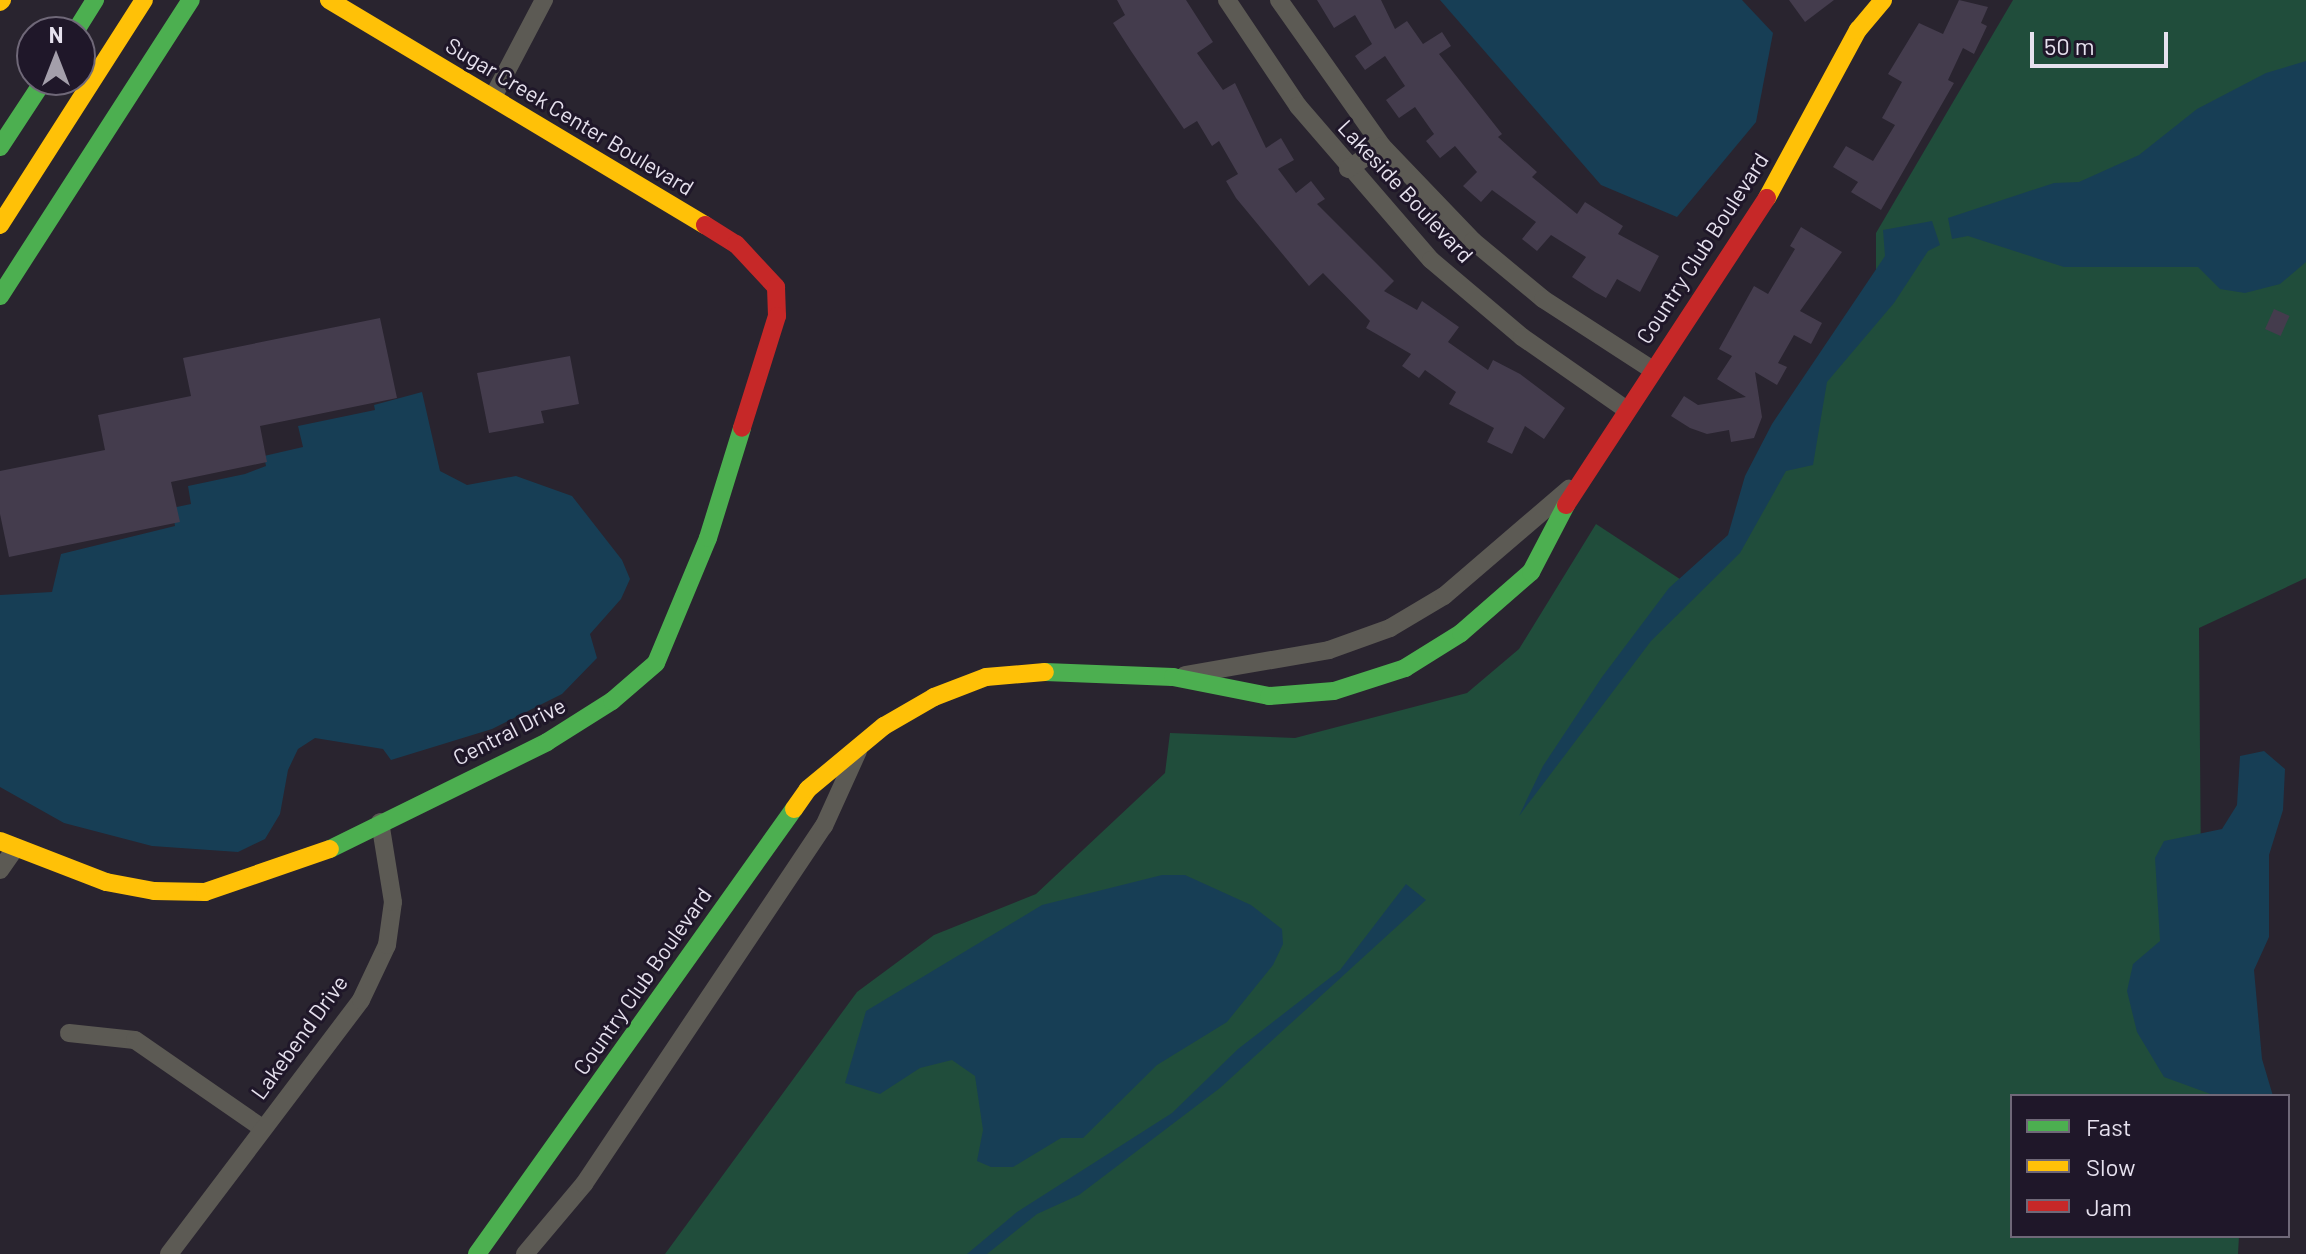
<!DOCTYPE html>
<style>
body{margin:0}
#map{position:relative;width:2306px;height:1254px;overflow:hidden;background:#29242f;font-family:Barlow,sans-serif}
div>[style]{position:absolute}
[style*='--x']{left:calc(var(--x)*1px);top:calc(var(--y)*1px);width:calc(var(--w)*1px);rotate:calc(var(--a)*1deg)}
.green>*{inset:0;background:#204d3b}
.water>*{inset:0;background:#173e55}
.building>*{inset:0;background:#443c4d;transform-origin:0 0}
.street>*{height:18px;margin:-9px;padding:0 9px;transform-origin:9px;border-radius:9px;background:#5c5a54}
.fast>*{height:18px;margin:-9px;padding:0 9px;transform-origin:9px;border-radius:9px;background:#4caf50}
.slow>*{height:18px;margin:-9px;padding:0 9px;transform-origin:9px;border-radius:9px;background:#ffc107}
.jam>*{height:18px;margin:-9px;padding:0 9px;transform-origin:9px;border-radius:9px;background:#c62828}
span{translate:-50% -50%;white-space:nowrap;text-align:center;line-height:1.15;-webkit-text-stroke:6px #1f1729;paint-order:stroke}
.street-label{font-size:22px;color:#e6e1ee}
.legend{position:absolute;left:2010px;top:1094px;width:280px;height:144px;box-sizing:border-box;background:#1f1729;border:2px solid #6f6878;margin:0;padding:10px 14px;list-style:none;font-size:24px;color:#e6e1ee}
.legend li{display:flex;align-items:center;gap:16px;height:40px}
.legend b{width:40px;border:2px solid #6f6878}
.north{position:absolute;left:16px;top:16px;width:80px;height:80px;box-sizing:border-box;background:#1f1729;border:2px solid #6f6878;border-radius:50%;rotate:0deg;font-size:22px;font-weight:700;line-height:32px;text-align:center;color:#e6e1ee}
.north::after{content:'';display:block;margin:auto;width:28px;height:36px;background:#a49fab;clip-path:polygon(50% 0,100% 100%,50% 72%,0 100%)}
.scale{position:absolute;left:2030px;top:32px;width:138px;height:36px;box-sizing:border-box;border:4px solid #e6e1ee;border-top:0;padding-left:10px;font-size:24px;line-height:28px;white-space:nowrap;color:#e6e1ee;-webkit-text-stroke:6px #1f1729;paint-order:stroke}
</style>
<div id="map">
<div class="green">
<i style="clip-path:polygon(2013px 0,2306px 0,2306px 578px,2199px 628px,2201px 875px,2245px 1096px,2012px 1096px,2012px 1236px,2239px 1236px,2238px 1254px,665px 1254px,857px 992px,934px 935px,1036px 894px,1165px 773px,1170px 733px,1295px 738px,1467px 693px,1519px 649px,1596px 524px,1692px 587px,1742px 533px,1876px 284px,1876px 233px)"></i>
</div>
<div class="water">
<i style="clip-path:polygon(1440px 0,1742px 0,1773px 33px,1756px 122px,1677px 217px,1601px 185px)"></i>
<i style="clip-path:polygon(2306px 61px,2306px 262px,2280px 284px,2245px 293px,2220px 289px,2198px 267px,2064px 267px,1968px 236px,1952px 239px,1948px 218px,2054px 183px,2079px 182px,2139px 155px,2197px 109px,2266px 73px)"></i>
<i style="clip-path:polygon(1932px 221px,1940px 245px,1928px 251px,1894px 303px,1827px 382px,1813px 465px,1786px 471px,1740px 553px,1651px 641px,1519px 816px,1543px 766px,1602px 677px,1669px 588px,1728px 535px,1745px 476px,1772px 424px,1885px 256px,1883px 230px)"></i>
<i style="clip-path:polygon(422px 392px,440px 471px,467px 485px,516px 476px,572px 496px,622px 560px,630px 579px,621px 599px,590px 634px,597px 658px,562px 694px,492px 729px,391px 760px,383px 749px,315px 738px,298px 749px,288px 770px,280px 814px,265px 839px,238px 852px,152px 846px,64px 823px,0 787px,0 595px,52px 592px,61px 554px,175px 526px,172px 508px,191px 504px,188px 486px,245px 474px,266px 466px,264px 456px,303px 447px,298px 426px,375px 410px,374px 405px)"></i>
<i style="clip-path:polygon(2264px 751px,2285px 769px,2283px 810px,2269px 855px,2269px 937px,2254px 970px,2262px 1059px,2273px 1096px,2216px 1096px,2164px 1077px,2137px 1032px,2127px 991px,2133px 964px,2160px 941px,2155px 858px,2164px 841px,2222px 829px,2237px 805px,2240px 756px)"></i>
<i style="clip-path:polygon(1162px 875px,1185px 875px,1251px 905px,1282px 929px,1283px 944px,1273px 965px,1227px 1022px,1157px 1065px,1083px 1138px,1061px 1138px,1013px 1167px,991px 1167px,977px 1161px,983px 1130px,975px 1076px,952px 1060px,920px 1068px,880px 1094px,845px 1083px,866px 1011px,1042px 905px)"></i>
<i style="clip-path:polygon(1406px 884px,1426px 900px,1220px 1088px,1079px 1195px,1037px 1214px,987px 1254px,967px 1254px,1017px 1212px,1172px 1113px,1238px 1049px,1340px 970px)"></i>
</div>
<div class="building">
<i style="clip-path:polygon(1117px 0,1186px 0,1213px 42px,1197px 53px,1223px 90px,1235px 83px,1266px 148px,1281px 138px,1294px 160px,1278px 169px,1296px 193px,1311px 181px,1325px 199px,1317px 204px,1394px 281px,1384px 291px,1417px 310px,1422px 301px,1459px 327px,1448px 342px,1488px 370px,1493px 360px,1520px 374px,1565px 408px,1544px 439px,1525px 426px,1512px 454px,1487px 442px,1494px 428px,1449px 404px,1456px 392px,1425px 370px,1419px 378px,1402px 366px,1411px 354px,1366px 328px,1370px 321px,1323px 273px,1309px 286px,1236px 198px,1226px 181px,1238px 174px,1219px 141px,1212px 146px,1197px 121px,1184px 129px,1131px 51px,1113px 23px,1125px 15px)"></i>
<i style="clip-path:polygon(1317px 0,1381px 0,1395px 29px,1407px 21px,1423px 44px,1442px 32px,1451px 46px,1439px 54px,1502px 134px,1498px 137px,1537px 172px,1532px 177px,1577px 214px,1585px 202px,1623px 226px,1618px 234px,1659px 256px,1640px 292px,1617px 279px,1606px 298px,1595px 292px,1572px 277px,1586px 257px,1551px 235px,1537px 251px,1522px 239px,1536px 222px,1492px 190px,1481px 202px,1463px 186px,1477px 172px,1455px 146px,1440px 158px,1426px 141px,1434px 134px,1415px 107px,1399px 118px,1386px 100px,1405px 86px,1385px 56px,1365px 70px,1355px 56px,1372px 44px,1355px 15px,1334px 28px)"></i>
<i style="clip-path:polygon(1789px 0,1834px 0,1805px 22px)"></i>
<i style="clip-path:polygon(1959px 0,1988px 7px,1981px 23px,1987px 26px,1974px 54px,1963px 48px,1948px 80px,1954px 83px,1881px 210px,1851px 192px,1858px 182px,1833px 167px,1846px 146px,1873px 161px,1895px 125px,1882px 118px,1902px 82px,1888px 74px,1919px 23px,1943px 34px)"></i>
<i style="clip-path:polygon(1801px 227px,1842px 252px,1800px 311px,1822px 323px,1811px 344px,1794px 335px,1778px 363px,1787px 367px,1777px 385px,1755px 372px,1762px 417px,1754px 438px,1731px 442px,1729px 430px,1707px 434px,1690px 428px,1671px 416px,1684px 396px,1698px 405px,1746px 397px,1717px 379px,1732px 356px,1719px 349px,1754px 286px,1768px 294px,1795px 249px,1790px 246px)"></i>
<i style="left:2274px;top:309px;width:17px;height:22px;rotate:24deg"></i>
<i style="clip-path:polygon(380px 318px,397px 398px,260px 426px,267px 462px,171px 482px,180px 522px,9px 557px,0 514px,0 471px,105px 450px,98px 415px,191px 396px,183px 358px)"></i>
<i style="clip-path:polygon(570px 356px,579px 404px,541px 411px,544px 423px,489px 433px,477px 373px)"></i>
</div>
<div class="street">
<i style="--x:1227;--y:0;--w:128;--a:56.2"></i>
<i style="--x:1298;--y:106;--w:203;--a:49.2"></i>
<i style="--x:1431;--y:260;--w:119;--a:40.2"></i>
<i style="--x:1522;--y:337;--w:124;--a:34.8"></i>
<i style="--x:1279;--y:0;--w:179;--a:54.8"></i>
<i style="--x:1382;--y:146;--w:132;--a:46.2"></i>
<i style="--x:1473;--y:241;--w:91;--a:39.6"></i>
<i style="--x:1543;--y:299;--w:129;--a:32.9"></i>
<i style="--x:493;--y:97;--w:110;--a:-62.3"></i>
<i style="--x:1348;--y:169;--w:41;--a:-34.1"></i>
<i style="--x:1185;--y:675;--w:146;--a:-9.8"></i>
<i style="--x:1329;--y:650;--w:65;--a:-19.8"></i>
<i style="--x:1390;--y:628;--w:63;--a:-30.7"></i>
<i style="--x:1444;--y:596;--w:165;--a:-40.6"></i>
<i style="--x:0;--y:870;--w:24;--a:-55"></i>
<i style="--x:69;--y:1033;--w:66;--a:6.1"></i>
<i style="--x:135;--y:1040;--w:155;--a:34.7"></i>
<i style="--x:169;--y:1254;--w:318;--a:-52.9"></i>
<i style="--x:361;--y:1000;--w:61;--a:-64.7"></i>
<i style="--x:387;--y:945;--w:43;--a:-82.1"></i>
<i style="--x:393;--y:902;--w:81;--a:-99.2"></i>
<i style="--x:525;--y:1254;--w:92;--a:-49.9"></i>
<i style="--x:584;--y:1184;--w:431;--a:-56.2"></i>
<i style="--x:824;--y:826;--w:82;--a:-65.6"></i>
</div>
<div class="fast">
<i style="--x:75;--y:32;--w:38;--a:-58"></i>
<i style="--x:0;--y:147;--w:80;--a:-56.7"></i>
<i style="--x:0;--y:296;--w:352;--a:-57.2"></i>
<i style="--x:1045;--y:672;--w:128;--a:2.2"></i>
<i style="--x:1173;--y:677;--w:98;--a:11.2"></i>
<i style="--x:1269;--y:696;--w:65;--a:-4.4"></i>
<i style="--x:1334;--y:691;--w:75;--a:-17.9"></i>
<i style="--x:1405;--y:668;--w:66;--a:-32"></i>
<i style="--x:1461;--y:633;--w:93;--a:-41.1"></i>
<i style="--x:1531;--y:572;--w:76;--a:-62.4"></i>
<i style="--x:330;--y:849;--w:242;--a:-26.2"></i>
<i style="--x:547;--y:742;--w:77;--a:-32.2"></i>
<i style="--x:612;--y:701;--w:58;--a:-40.8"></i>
<i style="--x:656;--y:663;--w:135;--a:-67.4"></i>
<i style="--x:708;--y:538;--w:115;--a:-72.8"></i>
<i style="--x:477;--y:1254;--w:546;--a:-54.54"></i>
</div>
<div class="slow">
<i style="--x:329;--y:0;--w:438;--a:30.9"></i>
<i style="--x:0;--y:2;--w:3;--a:-45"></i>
<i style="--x:1767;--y:198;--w:191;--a:-61.6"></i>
<i style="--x:1858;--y:30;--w:39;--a:-50"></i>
<i style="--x:0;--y:225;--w:267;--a:-57.4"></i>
<i style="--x:794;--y:809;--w:24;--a:-55"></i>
<i style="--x:808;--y:789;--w:99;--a:-39.7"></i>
<i style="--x:884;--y:726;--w:58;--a:-30.1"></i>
<i style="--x:934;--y:697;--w:56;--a:-21"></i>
<i style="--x:986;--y:677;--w:59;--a:-4.8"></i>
<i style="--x:0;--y:841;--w:114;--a:21.1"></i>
<i style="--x:106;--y:882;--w:49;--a:10.6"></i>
<i style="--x:154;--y:891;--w:51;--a:1.1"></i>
<i style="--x:205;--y:892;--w:132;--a:-19"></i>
</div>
<div class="jam">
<i style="--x:705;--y:225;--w:36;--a:32"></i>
<i style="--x:736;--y:244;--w:59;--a:47.1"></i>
<i style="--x:776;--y:287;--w:29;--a:88"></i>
<i style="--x:777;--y:316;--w:117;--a:107.4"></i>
<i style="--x:1566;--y:505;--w:367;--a:-56.8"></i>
</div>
<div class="street-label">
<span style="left:570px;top:116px;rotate:31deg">Sugar Creek Center Boulevard</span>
<span style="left:1406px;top:191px;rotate:47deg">Lakeside Boulevard</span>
<span style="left:1702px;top:248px;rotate:-57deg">Country Club Boulevard</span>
<span style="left:509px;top:731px;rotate:-27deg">Central Drive</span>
<span style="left:642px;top:981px;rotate:-55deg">Country Club Boulevard</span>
<span style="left:299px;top:1037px;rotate:-54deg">Lakebend Drive</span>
</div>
<ul class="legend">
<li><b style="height:10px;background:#4caf50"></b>Fast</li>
<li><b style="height:10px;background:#ffc107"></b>Slow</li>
<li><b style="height:10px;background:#c62828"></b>Jam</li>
</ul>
<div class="north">N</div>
<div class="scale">50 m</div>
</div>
